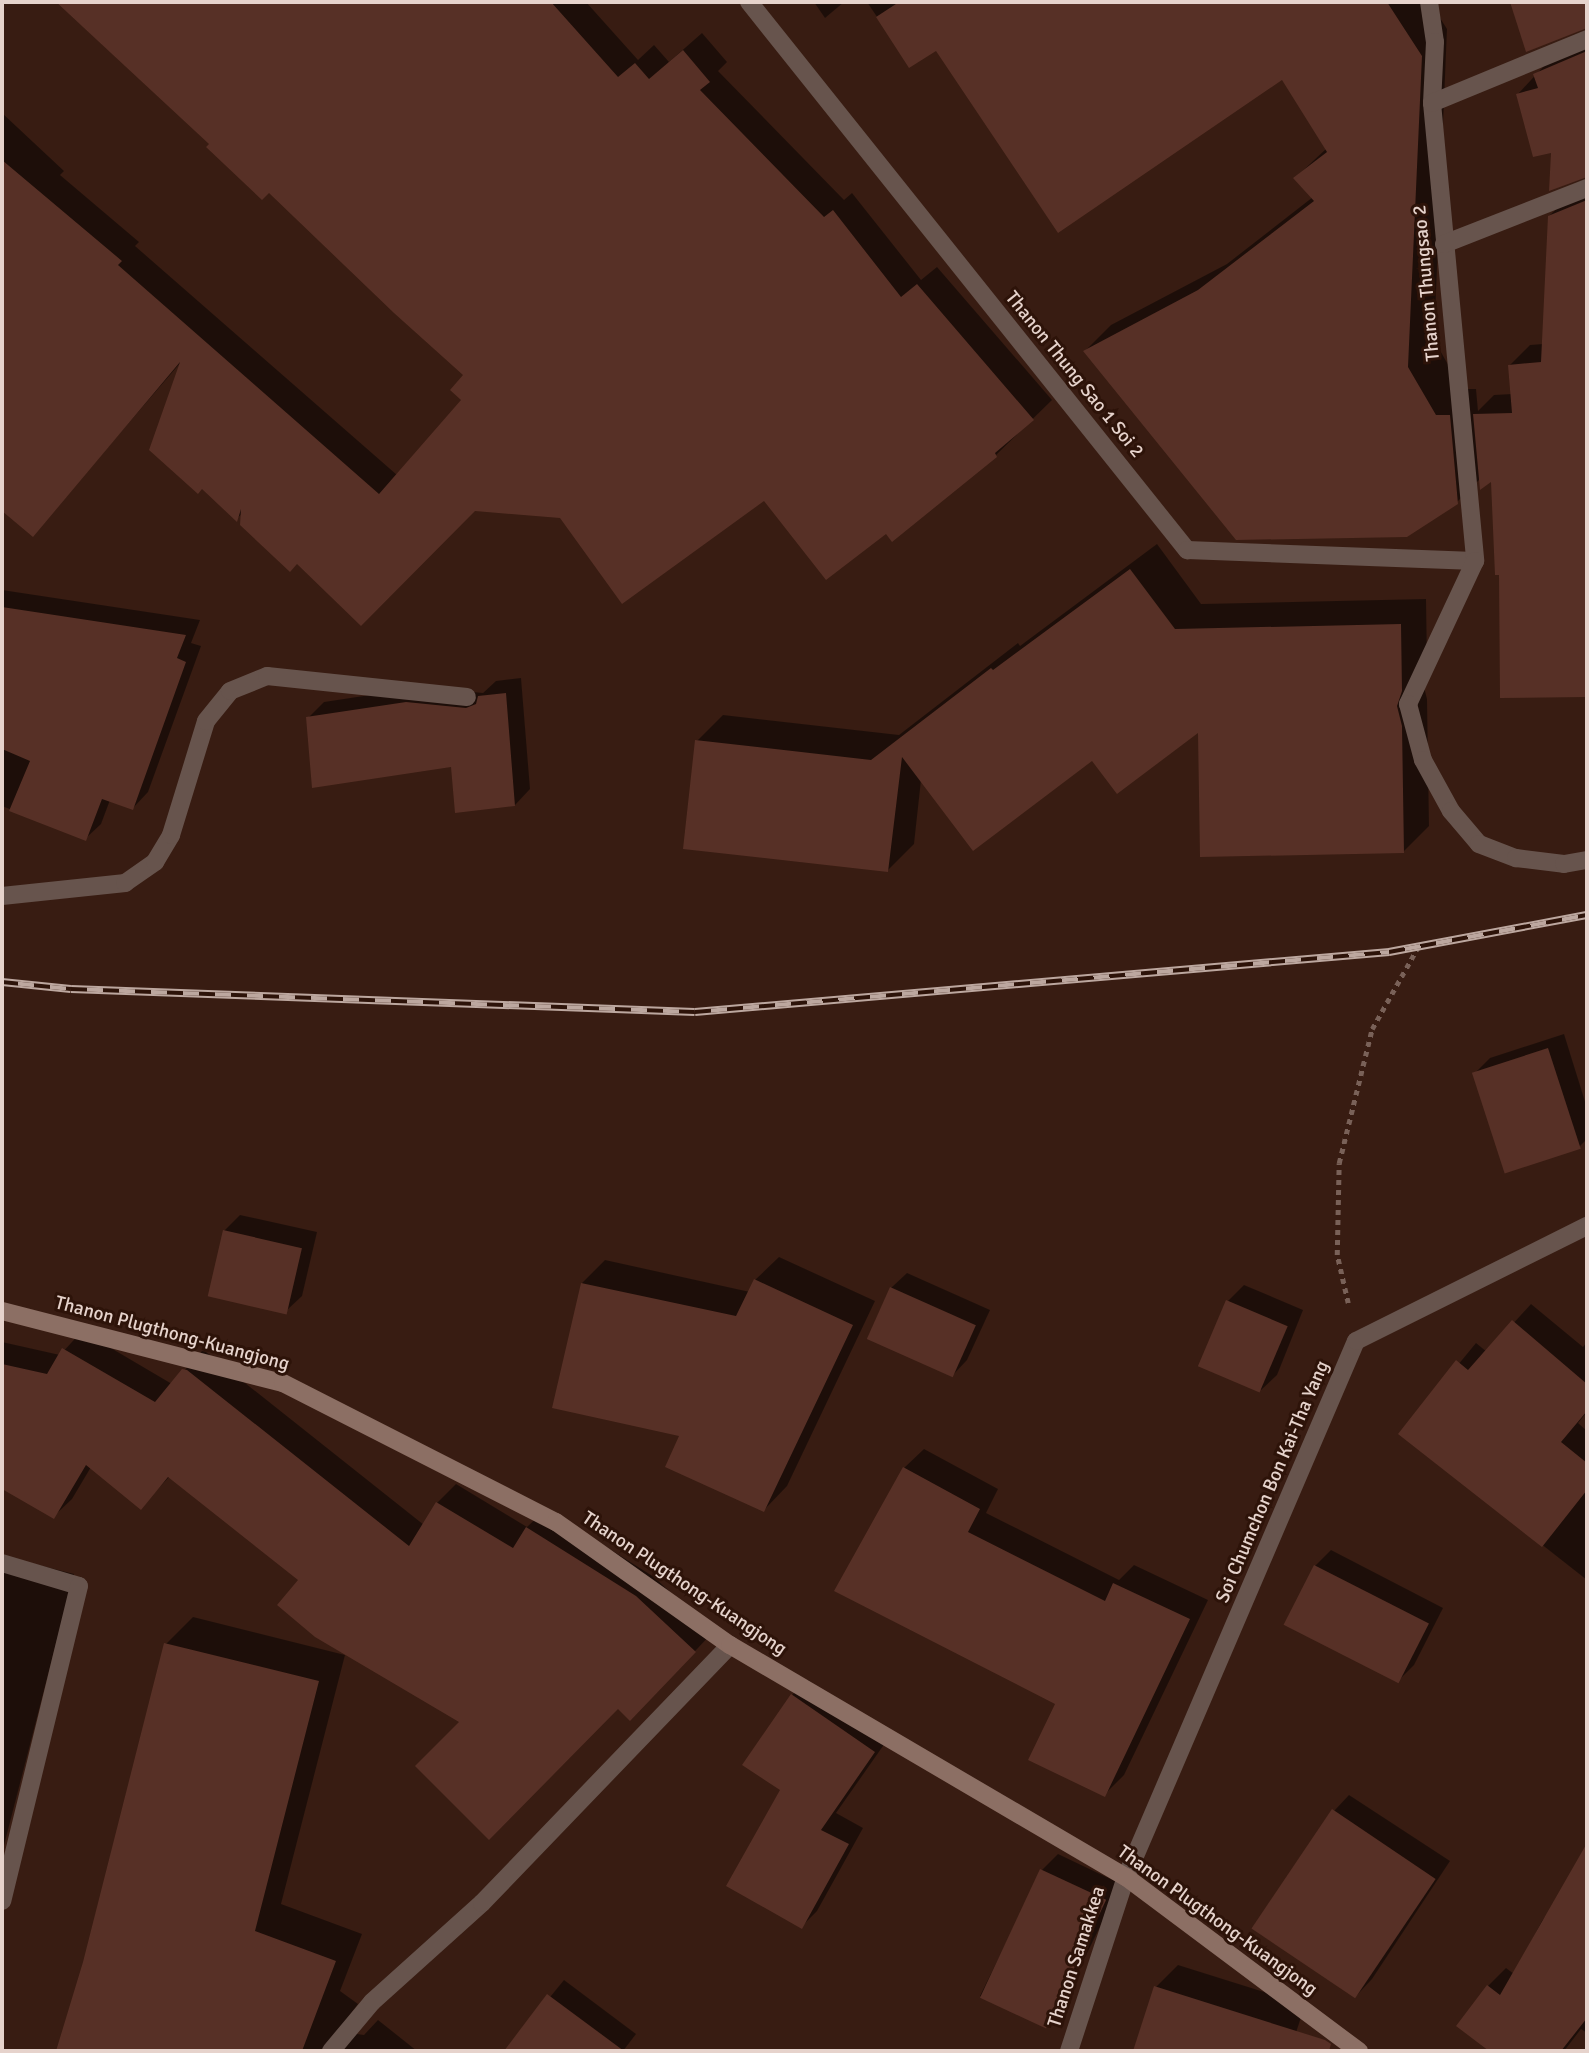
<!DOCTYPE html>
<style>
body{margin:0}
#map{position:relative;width:1589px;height:2053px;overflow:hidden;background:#381c12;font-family:Signika,sans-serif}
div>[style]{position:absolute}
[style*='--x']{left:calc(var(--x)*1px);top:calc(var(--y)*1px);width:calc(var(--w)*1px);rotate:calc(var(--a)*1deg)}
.shadow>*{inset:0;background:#0007}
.building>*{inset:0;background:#573026;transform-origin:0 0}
.path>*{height:4.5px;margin-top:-2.25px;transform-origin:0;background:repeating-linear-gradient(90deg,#796158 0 5px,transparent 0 10px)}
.lane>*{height:18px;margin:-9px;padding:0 9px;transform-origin:9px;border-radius:9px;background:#67544d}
.street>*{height:18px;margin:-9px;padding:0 9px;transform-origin:9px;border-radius:9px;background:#67544d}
.secondary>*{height:18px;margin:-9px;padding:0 9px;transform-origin:9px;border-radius:9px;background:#8c6f64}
.rail>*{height:8px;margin-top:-4px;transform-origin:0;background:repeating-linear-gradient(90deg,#2d1309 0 16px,#bca79f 0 32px);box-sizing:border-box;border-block:2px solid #bca79f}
span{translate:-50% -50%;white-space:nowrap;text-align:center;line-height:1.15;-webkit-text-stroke:6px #2d1309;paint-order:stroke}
.street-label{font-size:19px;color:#e6d3cc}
.frame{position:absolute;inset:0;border:4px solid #e6d3cc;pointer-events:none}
</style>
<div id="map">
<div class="shadow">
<i style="clip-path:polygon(56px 2px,586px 2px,638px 60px,654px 45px,669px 62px,702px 33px,727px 62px,718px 71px,844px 200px,852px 193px,921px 280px,937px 267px,1052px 400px,996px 455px,892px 539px,886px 532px,764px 498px,561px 516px,475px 509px,297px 562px,243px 513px,236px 519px,182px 361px,33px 534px,2px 508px,2px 113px,64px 171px,60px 175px,139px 242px,135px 246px,397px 475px,464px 399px,466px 375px,269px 191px,211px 144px)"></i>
<i style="clip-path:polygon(814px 2px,844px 2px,825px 18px)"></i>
<i style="clip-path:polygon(867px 2px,1430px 2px,1447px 29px,1434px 340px,1462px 389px,1476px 389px,1478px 411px,1494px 395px,1512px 394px,1510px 365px,1530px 345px,1543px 344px,1549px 216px,1570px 196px,1587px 192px,1587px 696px,1502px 696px,1501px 573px,1493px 479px,1480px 479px,1457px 502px,1085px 351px,1111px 325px,1227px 264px,1313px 197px,1295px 178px,1327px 148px,1282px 77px,936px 48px,910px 66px)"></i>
<i style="clip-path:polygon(1512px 2px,1587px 2px,1587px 27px,1527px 49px)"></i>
<i style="clip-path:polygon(1587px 40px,1587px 147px,1552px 159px,1553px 150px,1518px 94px,1556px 53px)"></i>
<i style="clip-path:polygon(1157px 544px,1201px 604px,1426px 599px,1427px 663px,1422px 679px,1427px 699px,1429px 826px,1403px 852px,1200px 729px,1093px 759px,921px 780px,914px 844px,888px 870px,697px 741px,723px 715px,899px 735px,1018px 643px,1020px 646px)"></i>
<i style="clip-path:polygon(2px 590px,200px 620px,191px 643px,201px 646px,148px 792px,133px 808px,110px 800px,101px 824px,85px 839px,2px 806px)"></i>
<i style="clip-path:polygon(521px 678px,530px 789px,515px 805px,452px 765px,308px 718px,324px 702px,423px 687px,483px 693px,496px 681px)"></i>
<i style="clip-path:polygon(1564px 1034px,1587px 1108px,1587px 1139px,1579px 1147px,1474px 1074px,1490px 1058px)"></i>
<i style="clip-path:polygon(240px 1215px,317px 1232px,302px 1296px,286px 1311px,224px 1231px)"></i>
<i style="clip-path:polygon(779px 1257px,875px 1301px,787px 1486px,764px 1510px,682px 1435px,582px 1283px,605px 1260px,750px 1292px,755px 1280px)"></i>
<i style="clip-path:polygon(907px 1273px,990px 1310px,967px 1360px,952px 1376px,891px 1288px)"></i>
<i style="clip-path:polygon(1244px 1285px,1303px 1310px,1277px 1375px,1261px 1390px,1228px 1301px)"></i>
<i style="clip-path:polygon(1531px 1304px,1583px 1347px,1587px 1342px,1587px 1412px,1578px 1423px,1587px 1431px,1587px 1580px,1401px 1434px,1476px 1343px,1487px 1352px)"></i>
<i style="clip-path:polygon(82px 1331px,172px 1384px,202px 1351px,206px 1352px,424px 1525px,437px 1503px,456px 1484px,527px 1527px,546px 1509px,654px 1577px,713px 1632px,649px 1700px,618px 1707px,461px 1721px,301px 1579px,170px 1476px,141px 1507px,91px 1467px,72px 1499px,53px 1517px,2px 1487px,2px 1342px,60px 1355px)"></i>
<i style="clip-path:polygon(924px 1449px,998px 1489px,986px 1513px,1119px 1580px,1134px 1565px,1208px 1600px,1124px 1775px,1105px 1794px,1058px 1703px,904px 1468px)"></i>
<i style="clip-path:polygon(1331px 1550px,1443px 1608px,1414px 1665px,1398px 1681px,1315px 1566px)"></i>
<i style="clip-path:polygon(2px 1556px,74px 1574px,2px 1853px)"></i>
<i style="clip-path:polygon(193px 1617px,345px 1655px,281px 1904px,362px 1934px,340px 1991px,358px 2004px,346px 2020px,350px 2033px,364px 2035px,378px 2020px,417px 2051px,58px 2051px,85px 1962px,166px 1644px)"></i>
<i style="clip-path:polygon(808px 1680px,890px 1736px,836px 1813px,863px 1828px,817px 1911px,802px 1926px,782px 1790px,792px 1695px)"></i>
<i style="clip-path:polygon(1349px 1795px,1450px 1861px,1372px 1979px,1357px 1995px,1334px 1811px)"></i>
<i style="clip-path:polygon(1058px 1854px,1121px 1884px,1059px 2010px,1043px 2026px,980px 1996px,1042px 1870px)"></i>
<i style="clip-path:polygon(1587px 1860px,1587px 2033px,1581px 2029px,1564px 2051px,1492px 2051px,1459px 2026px,1488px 1986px,1506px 1968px,1514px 1974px,1542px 1921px)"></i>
<i style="clip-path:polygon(1178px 1965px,1305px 2005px,1290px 2051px,1135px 2051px,1156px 1987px)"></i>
<i style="clip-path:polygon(564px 1980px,636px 2034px,623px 2051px,506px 2051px)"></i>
</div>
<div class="building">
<i style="clip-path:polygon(56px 2px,551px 2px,618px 77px,635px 63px,649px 79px,683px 50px,710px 82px,700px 90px,824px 217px,833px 210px,901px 297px,917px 284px,1034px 420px,995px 453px,997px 457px,892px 542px,886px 534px,826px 580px,764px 501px,622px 604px,560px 518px,475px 511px,361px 626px,297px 564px,290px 572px,240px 525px,241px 509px,237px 522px,202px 489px,198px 494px,149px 450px,180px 362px,33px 537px,2px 511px,2px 160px,122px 261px,118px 265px,379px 494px,461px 400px,450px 390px,463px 375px,394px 313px,269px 193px,262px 200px,206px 147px,209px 144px)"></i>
<i style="clip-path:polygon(899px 2px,1387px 2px,1422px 56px,1408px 367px,1436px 415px,1450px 415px,1458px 504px,1407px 537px,1236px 540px,1083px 351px,1198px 290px,1314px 201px,1293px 178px,1327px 152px,1282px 80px,1058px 233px,936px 51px,909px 68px,876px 17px)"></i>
<i style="clip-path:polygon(1510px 2px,1587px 2px,1587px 28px,1526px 52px)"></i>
<i style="clip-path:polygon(1587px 51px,1587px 177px,1549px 191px,1551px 153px,1533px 157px,1516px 94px,1538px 88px,1533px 74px)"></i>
<i style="clip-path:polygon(1587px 200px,1587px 697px,1500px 698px,1499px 575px,1495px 575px,1491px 482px,1480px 490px,1473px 414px,1512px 413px,1508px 365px,1541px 362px,1548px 216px)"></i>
<i style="clip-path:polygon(1130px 569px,1175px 629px,1401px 624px,1402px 691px,1397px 706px,1402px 726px,1404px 853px,1200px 857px,1198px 733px,1117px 794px,1092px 761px,973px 851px,902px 757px,888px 872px,683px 849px,695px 740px,871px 760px,991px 668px,993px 670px)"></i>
<i style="clip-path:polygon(2px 607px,186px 635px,177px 658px,186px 662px,133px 810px,102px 799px,86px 841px,9px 811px,30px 761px,2px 749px)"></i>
<i style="clip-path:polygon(506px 693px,515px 806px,455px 813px,451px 767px,312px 788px,306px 717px,406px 702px,466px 708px,476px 704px,478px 696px)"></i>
<i style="left:1548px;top:1048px;width:106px;height:80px;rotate:72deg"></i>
<i style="left:223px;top:1230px;width:81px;height:68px;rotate:13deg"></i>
<i style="clip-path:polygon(754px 1279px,853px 1325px,764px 1512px,665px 1467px,679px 1436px,552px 1408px,581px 1283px,736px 1316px)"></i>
<i style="left:890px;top:1287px;width:94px;height:57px;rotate:24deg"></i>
<i style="left:1226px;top:1300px;width:67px;height:72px;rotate:23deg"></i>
<i style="clip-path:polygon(1512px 1320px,1587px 1384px,1587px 1411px,1561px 1442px,1587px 1463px,1587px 1490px,1542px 1547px,1398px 1434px,1456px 1360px,1468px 1370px)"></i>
<i style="clip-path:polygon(62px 1348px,155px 1402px,182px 1369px,187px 1370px,409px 1546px,436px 1502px,513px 1548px,526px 1527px,636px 1596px,696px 1652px,630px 1721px,618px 1709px,489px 1840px,415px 1766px,459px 1722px,315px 1637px,277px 1605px,298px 1580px,168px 1477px,141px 1510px,86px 1465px,54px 1519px,2px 1489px,2px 1364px,47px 1374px)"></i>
<i style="clip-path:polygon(903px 1467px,980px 1509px,968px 1532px,1105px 1601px,1113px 1583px,1190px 1619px,1105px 1797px,1028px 1760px,1055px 1704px,834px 1591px)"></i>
<i style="left:1314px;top:1565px;width:129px;height:67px;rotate:27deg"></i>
<i style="clip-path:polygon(164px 1643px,319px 1681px,255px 1931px,336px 1961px,302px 2051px,56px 2051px,83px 1962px)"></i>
<i style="clip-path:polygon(791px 1694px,875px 1752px,821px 1830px,849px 1844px,802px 1929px,726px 1886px,780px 1790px,742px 1765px)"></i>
<i style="left:1332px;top:1809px;width:125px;height:144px;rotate:34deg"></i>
<i style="clip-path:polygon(1587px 1843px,1587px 2018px,1561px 2051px,1489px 2051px,1456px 2026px,1487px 1985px,1500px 1995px)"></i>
<i style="left:1040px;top:1869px;width:73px;height:142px;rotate:25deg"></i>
<i style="clip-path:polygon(1154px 1986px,1325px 2040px,1331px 2044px,1329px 2051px,1133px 2051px)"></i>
<i style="clip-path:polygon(547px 1994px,624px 2051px,504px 2051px)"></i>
</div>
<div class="path">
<i style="--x:1348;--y:1303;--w:49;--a:-102.9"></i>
<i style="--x:1337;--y:1255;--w:92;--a:-88.8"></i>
<i style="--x:1339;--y:1163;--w:138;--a:-76.2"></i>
<i style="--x:1372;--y:1029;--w:94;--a:-60.7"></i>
</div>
<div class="lane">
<i style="--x:2;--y:1563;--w:80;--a:16.6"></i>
<i style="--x:79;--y:1586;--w:324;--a:103.7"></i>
</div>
<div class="street">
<i style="--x:749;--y:2;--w:702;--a:51.37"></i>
<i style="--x:1187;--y:550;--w:288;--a:2.2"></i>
<i style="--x:1429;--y:2;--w:40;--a:81.5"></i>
<i style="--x:1435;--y:42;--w:61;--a:92.8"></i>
<i style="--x:1432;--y:103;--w:460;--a:84.6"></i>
<i style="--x:1432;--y:103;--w:168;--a:-22.4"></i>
<i style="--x:1444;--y:244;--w:154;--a:-21.4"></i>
<i style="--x:1475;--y:561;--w:158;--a:115.1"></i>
<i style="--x:1408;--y:704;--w:58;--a:75"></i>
<i style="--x:1423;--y:760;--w:58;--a:61.2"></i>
<i style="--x:1451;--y:811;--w:43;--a:49.7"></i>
<i style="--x:1479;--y:844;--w:40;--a:21"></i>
<i style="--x:1516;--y:858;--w:48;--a:7.1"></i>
<i style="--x:1564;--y:864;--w:23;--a:-10"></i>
<i style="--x:2;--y:896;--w:124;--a:-6"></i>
<i style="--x:125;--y:883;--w:37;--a:-35"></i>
<i style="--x:155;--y:862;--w:31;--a:-59"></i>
<i style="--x:171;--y:835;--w:119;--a:-72.9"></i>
<i style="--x:206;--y:721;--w:38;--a:-51"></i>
<i style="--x:230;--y:691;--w:40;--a:-22"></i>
<i style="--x:267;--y:676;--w:201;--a:6"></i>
<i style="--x:331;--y:2051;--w:64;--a:-50.1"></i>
<i style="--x:372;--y:2002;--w:148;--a:-42"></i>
<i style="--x:482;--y:1903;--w:358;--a:-46.1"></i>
<i style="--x:1069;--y:2051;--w:183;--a:-71.9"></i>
<i style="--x:1126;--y:1877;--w:583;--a:-66.78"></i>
<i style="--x:1356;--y:1341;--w:258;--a:-26.5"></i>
</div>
<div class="secondary">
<i style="--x:2;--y:1311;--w:290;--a:14.4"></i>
<i style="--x:283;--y:1383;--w:306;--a:27"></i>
<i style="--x:556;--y:1522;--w:213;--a:35.3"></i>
<i style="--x:730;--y:1645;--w:459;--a:30.4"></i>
<i style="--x:1126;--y:1877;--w:291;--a:36.8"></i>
</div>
<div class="rail">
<i style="--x:2;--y:982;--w:69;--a:5.8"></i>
<i style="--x:71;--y:989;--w:624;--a:2.11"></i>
<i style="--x:695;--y:1012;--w:697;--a:-4.94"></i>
<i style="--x:1389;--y:952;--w:201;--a:-10.6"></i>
</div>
<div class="street-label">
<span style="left:1427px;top:283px;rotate:-95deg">Thanon Thungsao 2</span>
<span style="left:1074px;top:375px;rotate:51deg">Thanon Thung Sao 1 Soi 2</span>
<span style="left:172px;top:1334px;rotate:15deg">Thanon Plugthong-Kuangjong</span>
<span style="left:1273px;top:1482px;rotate:-67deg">Soi Chumchon Bon Kai-Tha Yang</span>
<span style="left:684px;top:1584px;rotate:34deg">Thanon Plugthong-Kuangjong</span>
<span style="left:1217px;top:1921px;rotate:36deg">Thanon Plugthong-Kuangjong</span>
<span style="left:1077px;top:1957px;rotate:-72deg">Thanon Samakkea</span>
</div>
<div class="frame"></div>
</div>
